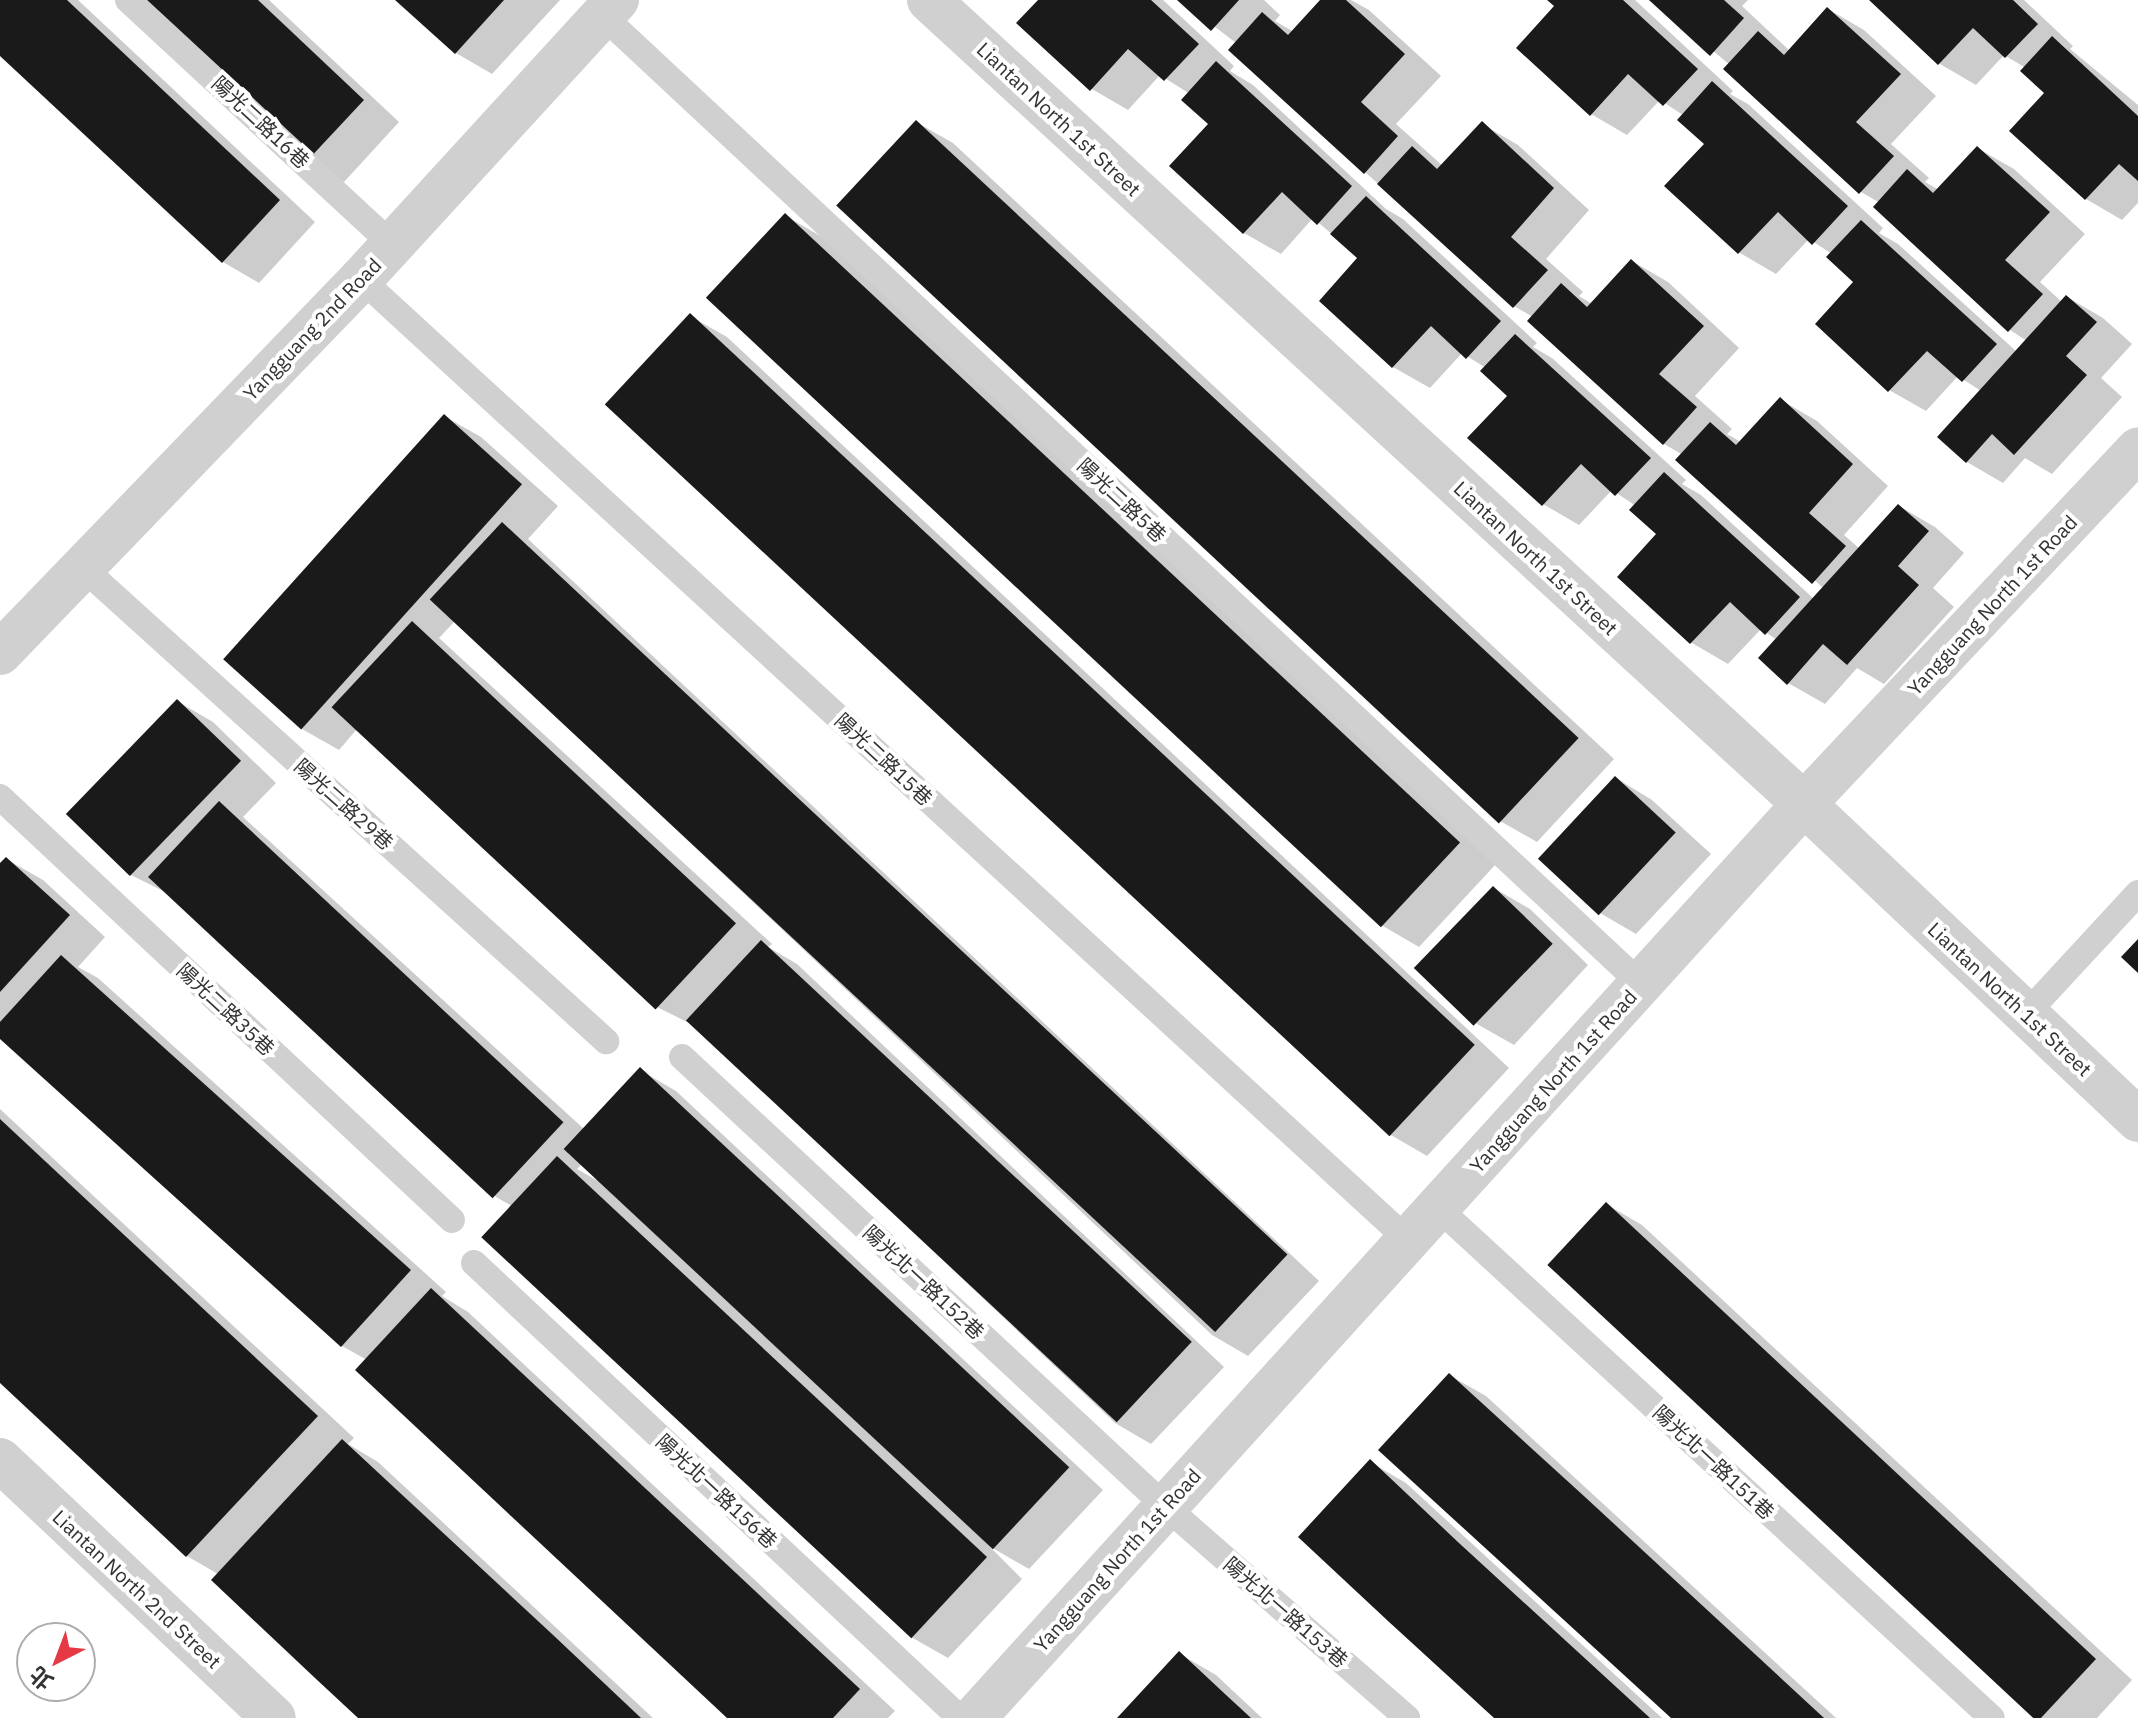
<!DOCTYPE html>
<meta charset="utf-8">
<style>
body{margin:0}
#map{position:relative;width:2138px;height:1718px;overflow:hidden;background:#fff;font-family:"IBM Plex Sans","Noto Sans TC",sans-serif}
div>[style]{position:absolute}
[style*='--x']{left:calc(var(--x)*1px);top:calc(var(--y)*1px);width:calc(var(--w)*1px);rotate:calc(var(--a)*1deg)}
.shadow>*{inset:0;background:#0003}
.building>*{inset:0;background:#1a1a1a;transform-origin:0 0}
.service>*{height:26px;margin:-13px;padding:0 13px;transform-origin:13px;border-radius:13px;background:#d0d0d0}
.minor>*{height:44px;margin:-22px;padding:0 22px;transform-origin:22px;border-radius:22px;background:#d0d0d0}
span{translate:-50% -50%;white-space:nowrap;text-align:center;line-height:1.15;-webkit-text-stroke:8px #fff;paint-order:stroke}
.street-label{font-size:20px;color:#333}
.north{position:absolute;left:16px;top:1622px;width:80px;height:80px;box-sizing:border-box;background:#fff;border:2px solid #adadad;border-radius:50%;rotate:222deg;font-size:22px;font-weight:700;line-height:32px;text-align:center;color:#333}
.north::after{content:'';display:block;margin:auto;width:28px;height:36px;background:#e63946;clip-path:polygon(50% 0,100% 100%,50% 72%,0 100%)}
</style>
<div id="map">
<div class="shadow">
<i style="clip-path:polygon(0 0,78px 0,315px 222px,259px 283px,223px 262px,0 53px)"></i>
<i style="clip-path:polygon(136px 0,269px 0,399px 122px,344px 182px,307px 161px)"></i>
<i style="clip-path:polygon(398px 0,560px 0,492px 74px,456px 53px)"></i>
<i style="clip-path:polygon(1041px 0,1163px 0,1234px 66px,1230px 71px,1253px 85px,1386px 209px,1403px 219px,1537px 343px,1533px 347px,1552px 358px,1686px 480px,1682px 484px,1701px 495px,1814px 599px,1824px 589px,1683px 455px,1664px 444px,1533px 317px,1514px 306px,1365px 172px,1236px 43px,1180px 0,1264px 0,1280px 15px,1275px 21px,1294px 32px,1323px 0,1351px 0,1369px 10px,1441px 76px,1396px 124px,1443px 166px,1482px 124px,1518px 145px,1589px 210px,1546px 259px,1583px 292px,1579px 296px,1592px 304px,1632px 261px,1668px 282px,1739px 348px,1695px 396px,1732px 429px,1727px 434px,1741px 442px,1781px 400px,1817px 421px,1888px 486px,1844px 535px,1860px 549px,1899px 506px,1935px 527px,1964px 553px,1933px 588px,1954px 607px,1884px 684px,1857px 668px,1825px 704px,1788px 683px,1777px 640px,1761px 629px,1728px 664px,1692px 643px,1620px 577px,1658px 534px,1636px 506px,1612px 490px,1579px 525px,1543px 504px,1510px 396px,1486px 368px,1462px 353px,1430px 388px,1393px 367px,1360px 258px,1313px 218px,1281px 254px,1244px 233px,1172px 166px,1211px 124px,1190px 94px,1160px 75px,1128px 110px,1092px 89px,1019px 23px)"></i>
<i style="clip-path:polygon(1550px 0,1635px 0,1733px 91px,1730px 94px,1748px 104px,1883px 228px,1879px 233px,1898px 244px,2017px 352px,2027px 341px,2010px 330px,1876px 207px,1880px 203px,1861px 192px,1730px 65px,1652px 0,1748px 0,1742px 6px,1790px 51px,1828px 9px,1864px 30px,1936px 96px,1891px 144px,1929px 178px,1925px 182px,1939px 190px,1977px 148px,2014px 169px,2085px 234px,2040px 282px,2062px 302px,2067px 297px,2103px 318px,2132px 344px,2101px 378px,2122px 397px,2052px 474px,2025px 458px,2003px 483px,1967px 462px,1981px 391px,1958px 376px,1926px 411px,1889px 390px,1855px 282px,1832px 254px,1809px 239px,1776px 274px,1740px 253px,1667px 186px,1707px 144px,1683px 115px,1660px 100px,1627px 135px,1591px 114px,1557px 6px)"></i>
<i style="clip-path:polygon(1872px 0,2024px 0,2073px 46px,2070px 49px,2138px 105px,2138px 203px,2122px 220px,2086px 199px,2047px 93px,2026px 68px,2004px 55px,1976px 85px,1940px 64px)"></i>
<i style="clip-path:polygon(916px 122px,953px 143px,1614px 759px,1537px 842px,1500px 821px,839px 205px)"></i>
<i style="clip-path:polygon(786px 216px,822px 237px,1496px 864px,1419px 947px,1383px 926px)"></i>
<i style="clip-path:polygon(690px 316px,727px 337px,1509px 1068px,1427px 1156px,1391px 1135px)"></i>
<i style="clip-path:polygon(444px 416px,481px 437px,558px 506px,528px 539px,1319px 1281px,1248px 1356px,1212px 1335px,455px 621px,439px 638px,772px 944px,768px 947px,797px 964px,1224px 1367px,1151px 1444px,1115px 1423px,695px 1026px,657px 1007px,357px 729px,339px 750px,302px 729px)"></i>
<i style="clip-path:polygon(evenodd,177px 701px,213px 722px,276px 783px,243px 817px,584px 1129px,640px 1070px,676px 1091px,1103px 1490px,1029px 1569px,989px 1546px,1022px 1579px,948px 1658px,911px 1637px,512px 1206px,496px 1197px,169px 894px,131px 875px,68px 813px,177px 701px,582px 1164px,598px 1181px,577px 1169px,582px 1164px)"></i>
<i style="clip-path:polygon(1616px 778px,1652px 800px,1711px 854px,1636px 934px,1600px 913px)"></i>
<i style="clip-path:polygon(6px 859px,43px 880px,105px 937px,78px 967px,98px 978px,446px 1292px,442px 1296px,468px 1312px,895px 1711px,888px 1718px,730px 1718px,367px 1360px,342px 1346px,0 1036px,0 866px)"></i>
<i style="clip-path:polygon(1494px 888px,1530px 909px,1588px 965px,1514px 1045px,1477px 1024px,1418px 969px)"></i>
<i style="clip-path:polygon(0 1109px,354px 1438px,348px 1444px,378px 1462px,653px 1718px,361px 1718px,218px 1574px,187px 1556px,0 1381px)"></i>
<i style="clip-path:polygon(1606px 1204px,1642px 1225px,2132px 1680px,2097px 1718px,2040px 1718px,1550px 1264px)"></i>
<i style="clip-path:polygon(1449px 1375px,1486px 1396px,1836px 1718px,1673px 1718px)"></i>
<i style="clip-path:polygon(1370px 1462px,1406px 1483px,1662px 1718px,1497px 1718px)"></i>
<i style="clip-path:polygon(1180px 1654px,1216px 1675px,1262px 1718px,1120px 1718px)"></i>
</div>
<div class="building">
<i style="clip-path:polygon(0 0,67px 0,280px 200px,222px 263px,0 56px)"></i>
<i style="clip-path:polygon(134px 0,258px 0,364px 100px,306px 162px)"></i>
<i style="clip-path:polygon(395px 0,504px 0,455px 54px)"></i>
<i style="clip-path:polygon(1038px 0,1151px 0,1199px 44px,1164px 81px,1128px 49px,1090px 91px,1016px 23px)"></i>
<i style="clip-path:polygon(1177px 0,1239px 0,1211px 31px)"></i>
<i style="clip-path:polygon(1320px 0,1346px 0,1405px 54px,1361px 102px,1398px 136px,1364px 174px,1228px 50px,1262px 12px,1288px 35px)"></i>
<i style="clip-path:polygon(1547px 0,1623px 0,1698px 69px,1663px 106px,1628px 74px,1590px 116px,1516px 48px,1554px 6px)"></i>
<i style="clip-path:polygon(1649px 0,1724px 0,1744px 18px,1710px 56px)"></i>
<i style="clip-path:polygon(1869px 0,2013px 0,2038px 24px,2005px 58px,1973px 28px,1938px 65px)"></i>
<i style="clip-path:polygon(1827px 7px,1901px 74px,1856px 122px,1894px 156px,1859px 194px,1723px 69px,1758px 31px,1784px 55px)"></i>
<i style="clip-path:polygon(2052px 36px,2138px 116px,2138px 181px,2119px 164px,2085px 200px,2009px 131px,2044px 93px,2020px 71px)"></i>
<i style="clip-path:polygon(1216px 61px,1352px 186px,1317px 225px,1282px 192px,1243px 234px,1169px 166px,1208px 124px,1181px 100px)"></i>
<i style="clip-path:polygon(1712px 81px,1848px 206px,1812px 245px,1778px 212px,1738px 254px,1664px 186px,1704px 144px,1677px 120px)"></i>
<i style="left:916px;top:120px;width:906px;height:117px;rotate:43deg"></i>
<i style="clip-path:polygon(1482px 121px,1554px 188px,1511px 237px,1548px 270px,1513px 308px,1377px 184px,1412px 146px,1437px 169px)"></i>
<i style="clip-path:polygon(1977px 146px,2050px 212px,2005px 260px,2043px 294px,2008px 332px,1873px 207px,1907px 169px,1933px 193px)"></i>
<i style="clip-path:polygon(1366px 196px,1501px 321px,1466px 359px,1431px 326px,1392px 368px,1319px 301px,1357px 258px,1330px 234px)"></i>
<i style="left:785px;top:213px;width:923px;height:116px;rotate:43deg"></i>
<i style="clip-path:polygon(1861px 220px,1997px 344px,1962px 382px,1927px 351px,1888px 392px,1815px 324px,1853px 282px,1826px 257px)"></i>
<i style="clip-path:polygon(1631px 259px,1704px 326px,1659px 374px,1697px 407px,1663px 445px,1527px 321px,1561px 283px,1587px 307px)"></i>
<i style="clip-path:polygon(2066px 295px,2097px 322px,2066px 356px,2087px 375px,2014px 455px,1992px 434px,1966px 463px,1937px 437px)"></i>
<i style="left:690px;top:313px;width:1073px;height:125px;rotate:43deg"></i>
<i style="clip-path:polygon(1515px 334px,1651px 458px,1615px 496px,1581px 464px,1542px 506px,1467px 438px,1507px 396px,1480px 371px)"></i>
<i style="clip-path:polygon(1780px 397px,1853px 464px,1809px 513px,1846px 546px,1812px 584px,1675px 460px,1710px 422px,1736px 445px)"></i>
<i style="left:444px;top:414px;width:105px;height:330px;rotate:42deg"></i>
<i style="clip-path:polygon(1664px 472px,1800px 597px,1765px 635px,1730px 602px,1690px 644px,1617px 577px,1656px 534px,1629px 510px)"></i>
<i style="clip-path:polygon(1898px 504px,1929px 531px,1898px 566px,1919px 585px,1847px 665px,1823px 644px,1787px 685px,1758px 658px)"></i>
<i style="left:502px;top:522px;width:1074px;height:106px;rotate:43deg"></i>
<i style="left:412px;top:621px;width:443px;height:118px;rotate:43deg"></i>
<i style="left:177px;top:699px;width:89px;height:160px;rotate:44deg"></i>
<i style="left:1615px;top:776px;width:83px;height:113px;rotate:43deg"></i>
<i style="left:219px;top:801px;width:471px;height:104px;rotate:43deg"></i>
<i style="clip-path:polygon(6px 857px,70px 915px,0 992px,0 863px)"></i>
<i style="left:1493px;top:886px;width:83px;height:114px;rotate:44deg"></i>
<i style="clip-path:polygon(2138px 939px,2138px 973px,2121px 957px)"></i>
<i style="left:761px;top:940px;width:589px;height:110px;rotate:43deg"></i>
<i style="clip-path:polygon(61px 955px,411px 1270px,341px 1347px,0 1039px,0 1022px)"></i>
<i style="left:640px;top:1067px;width:587px;height:112px;rotate:43deg"></i>
<i style="clip-path:polygon(0 1119px,318px 1416px,186px 1557px,0 1383px)"></i>
<i style="left:557px;top:1156px;width:588px;height:111px;rotate:43deg"></i>
<i style="left:1606px;top:1202px;width:670px;height:86px;rotate:43deg"></i>
<i style="clip-path:polygon(431px 1288px,860px 1689px,833px 1718px,727px 1718px,355px 1370px)"></i>
<i style="clip-path:polygon(1449px 1373px,1585px 1497px,1824px 1718px,1671px 1718px,1378px 1450px)"></i>
<i style="clip-path:polygon(342px 1439px,552px 1634px,641px 1718px,358px 1718px,315px 1678px,211px 1580px)"></i>
<i style="clip-path:polygon(1370px 1459px,1459px 1543px,1650px 1718px,1494px 1718px,1388px 1621px,1298px 1537px)"></i>
<i style="clip-path:polygon(1179px 1651px,1225px 1694px,1251px 1718px,1117px 1718px)"></i>
</div>
<div class="service">
<i style="--x:128;--y:0;--w:361;--a:42.8"></i>
<i style="--x:603;--y:16;--w:1419;--a:43"></i>
<i style="--x:361;--y:279;--w:1420;--a:42.55"></i>
<i style="--x:82;--y:567;--w:707;--a:42.13"></i>
<i style="--x:0;--y:797;--w:619;--a:43.1"></i>
<i style="--x:2026;--y:1014;--w:165;--a:-47.2"></i>
<i style="--x:682;--y:1057;--w:659;--a:42.91"></i>
<i style="--x:1165;--y:1506;--w:322;--a:41.2"></i>
<i style="--x:1437;--y:1207;--w:754;--a:42.64"></i>
<i style="--x:474;--y:1263;--w:666;--a:43.11"></i>
</div>
<div class="minor">
<i style="--x:929;--y:0;--w:1188;--a:42.58"></i>
<i style="--x:1804;--y:804;--w:460;--a:43.4"></i>
<i style="--x:0;--y:653;--w:520;--a:-46.01"></i>
<i style="--x:361;--y:279;--w:379;--a:-47.5"></i>
<i style="--x:0;--y:1460;--w:376;--a:43.3"></i>
<i style="--x:974;--y:1718;--w:1235;--a:-47.76"></i>
<i style="--x:1804;--y:804;--w:487;--a:-46.7"></i>
</div>
<div class="street-label">
<span style="left:1059px;top:119px;rotate:43deg">Liantan North 1st Street</span>
<span style="left:261px;top:122px;rotate:43deg">陽光二路16巷</span>
<span style="left:312px;top:329px;rotate:-46deg">Yangguang 2nd Road</span>
<span style="left:1122px;top:500px;rotate:43deg">陽光二路5巷</span>
<span style="left:1536px;top:558px;rotate:43deg">Liantan North 1st Street</span>
<span style="left:1992px;top:605px;rotate:-47deg">Yangguang North 1st Road</span>
<span style="left:884px;top:759px;rotate:43deg">陽光二路15巷</span>
<span style="left:344px;top:804px;rotate:42deg">陽光二路29巷</span>
<span style="left:2010px;top:999px;rotate:43deg">Liantan North 1st Street</span>
<span style="left:226px;top:1009px;rotate:43deg">陽光二路35巷</span>
<span style="left:1553px;top:1081px;rotate:-48deg">Yangguang North 1st Road</span>
<span style="left:924px;top:1282px;rotate:43deg">陽光北一路152巷</span>
<span style="left:1714px;top:1462px;rotate:43deg">陽光北一路151巷</span>
<span style="left:717px;top:1491px;rotate:43deg">陽光北一路156巷</span>
<span style="left:1117px;top:1560px;rotate:-48deg">Yangguang North 1st Road</span>
<span style="left:137px;top:1589px;rotate:43deg">Liantan North 2nd Street</span>
<span style="left:1286px;top:1612px;rotate:41deg">陽光北一路153巷</span>
</div>
<div class="north">北</div>
</div>
